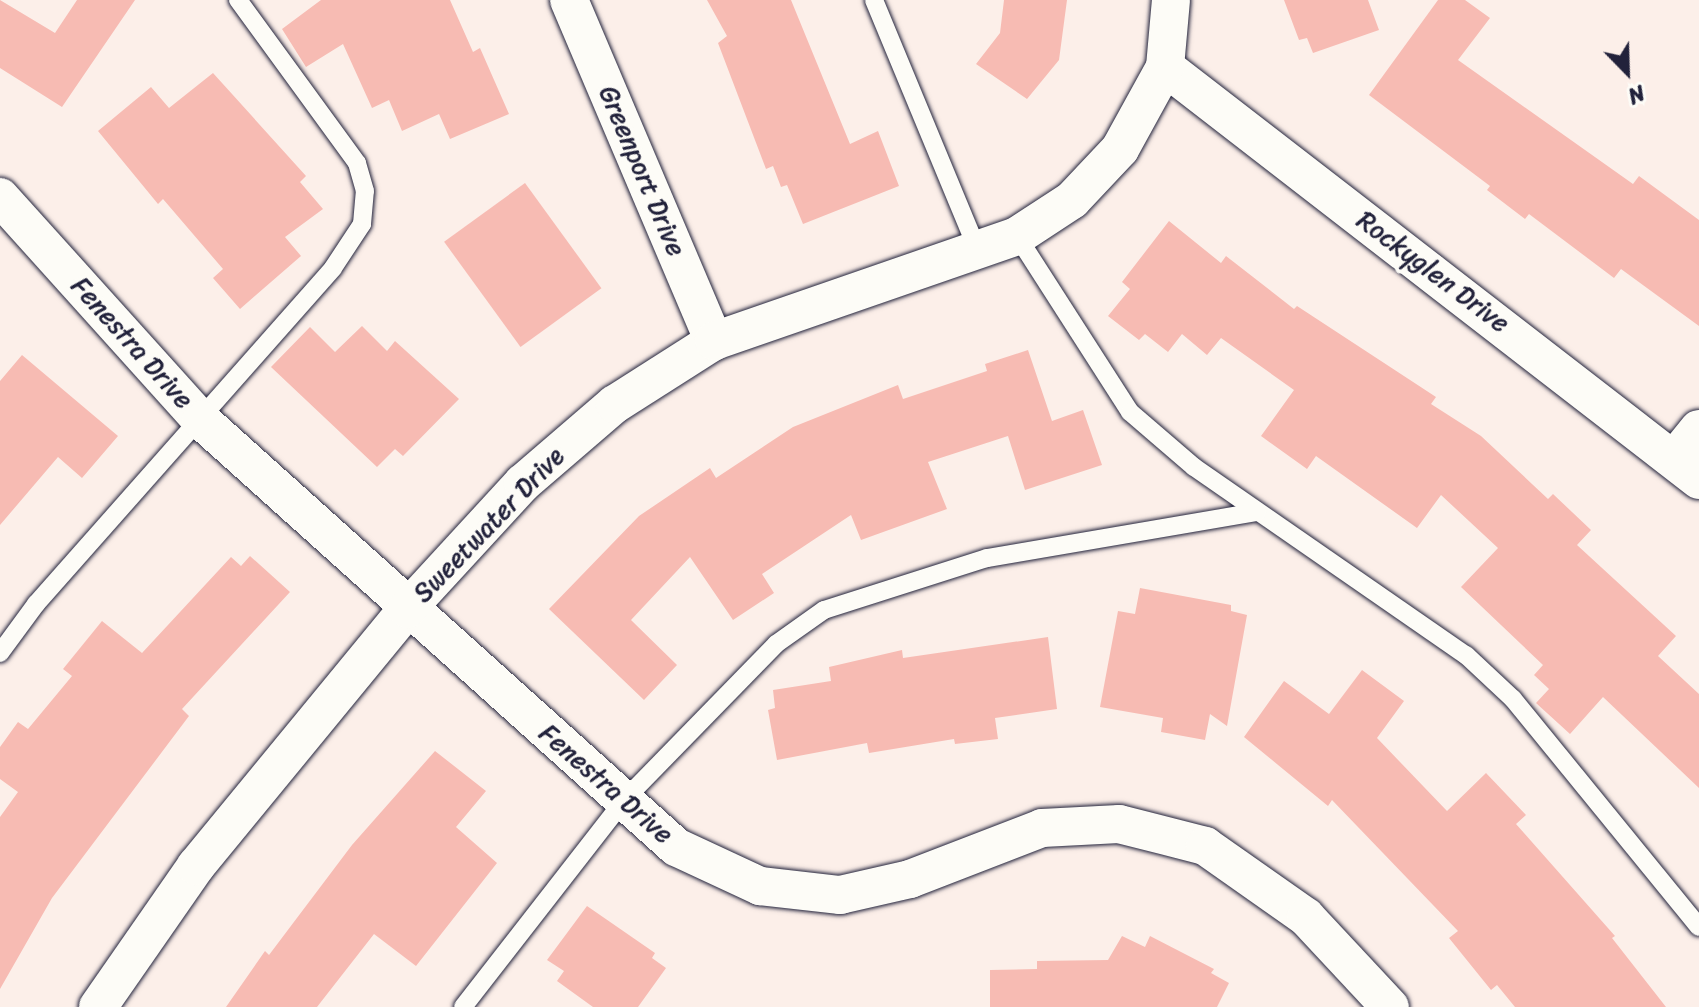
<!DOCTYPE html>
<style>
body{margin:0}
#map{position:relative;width:1699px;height:1007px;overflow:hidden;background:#fcefe9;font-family:Sriracha,sans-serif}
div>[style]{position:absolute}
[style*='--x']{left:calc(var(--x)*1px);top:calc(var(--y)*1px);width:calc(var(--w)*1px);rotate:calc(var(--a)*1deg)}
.building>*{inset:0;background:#f7bbb3;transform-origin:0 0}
.roads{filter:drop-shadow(0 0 2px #22223b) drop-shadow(0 0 2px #22223b)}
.service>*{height:18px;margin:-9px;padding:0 9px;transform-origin:9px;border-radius:9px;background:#fdfcf7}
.minor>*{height:38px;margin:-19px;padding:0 19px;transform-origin:19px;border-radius:19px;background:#fdfcf7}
span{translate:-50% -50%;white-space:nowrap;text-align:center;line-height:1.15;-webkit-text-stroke:8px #fdfcf7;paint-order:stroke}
.street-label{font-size:26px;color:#22223b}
.north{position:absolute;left:1587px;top:32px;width:80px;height:80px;-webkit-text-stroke:6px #fdfcf7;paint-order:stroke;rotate:157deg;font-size:22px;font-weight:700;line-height:32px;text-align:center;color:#22223b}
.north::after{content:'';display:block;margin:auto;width:28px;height:36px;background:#22223b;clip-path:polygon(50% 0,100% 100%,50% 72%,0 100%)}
</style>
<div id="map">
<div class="building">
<i style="clip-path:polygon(0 0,55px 33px,77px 0,135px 0,62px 107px,0 68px)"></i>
<i style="clip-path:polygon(321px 0,450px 0,473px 52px,480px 48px,509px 114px,450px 139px,439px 114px,402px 131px,389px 100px,372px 108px,343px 44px,306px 67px,282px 29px)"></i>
<i style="clip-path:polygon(707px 0,791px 0,850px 144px,878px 131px,899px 186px,803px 224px,787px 185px,781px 187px,773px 166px,766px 169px,718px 43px,727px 36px)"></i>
<i style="clip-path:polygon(1004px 0,1067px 0,1059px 60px,1027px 99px,976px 64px,1000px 33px)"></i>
<i style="clip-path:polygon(1284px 0,1368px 0,1379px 30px,1313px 53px,1307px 38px,1299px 40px)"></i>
<i style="clip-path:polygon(1438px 0,1465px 0,1490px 18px,1458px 60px,1633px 184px,1639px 176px,1699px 220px,1699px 326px,1621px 269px,1614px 278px,1529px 214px,1525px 219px,1487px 190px,1490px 186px,1369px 95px)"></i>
<i style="clip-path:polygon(213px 73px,306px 176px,300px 182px,323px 209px,285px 237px,301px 256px,240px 309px,213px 278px,223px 269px,163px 199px,158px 204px,98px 131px,151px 87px,169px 108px)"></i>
<i style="left:525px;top:183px;width:130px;height:100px;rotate:54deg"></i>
<i style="clip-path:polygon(1169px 221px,1221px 263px,1226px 256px,1294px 309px,1297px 306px,1436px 397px,1431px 404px,1481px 436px,1548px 499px,1553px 494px,1591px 530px,1577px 545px,1676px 636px,1658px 656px,1699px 694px,1699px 788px,1603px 697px,1570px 734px,1536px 703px,1549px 689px,1534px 675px,1543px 665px,1461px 587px,1498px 548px,1441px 495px,1417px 528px,1316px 456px,1307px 469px,1261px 436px,1294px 390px,1221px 338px,1207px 355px,1182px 334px,1168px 352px,1145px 334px,1139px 340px,1108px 316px,1130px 289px,1122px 282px)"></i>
<i style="clip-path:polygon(362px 326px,387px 351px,395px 341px,459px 399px,403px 456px,395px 449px,377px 467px,271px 367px,310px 327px,335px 352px)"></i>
<i style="clip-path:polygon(1028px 350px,1052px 421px,1083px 410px,1102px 465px,1025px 490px,1008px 436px,928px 462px,947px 509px,861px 540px,851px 515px,762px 574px,774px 593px,733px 620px,690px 557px,631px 620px,677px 665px,644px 700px,549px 609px,639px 516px,710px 468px,716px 478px,793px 427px,898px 385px,903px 399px,987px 371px,985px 364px)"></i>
<i style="clip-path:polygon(22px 355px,118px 436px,82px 478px,58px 457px,0 525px,0 381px)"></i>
<i style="clip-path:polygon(250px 556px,290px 592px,182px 709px,189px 716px,52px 898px,0 989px,0 817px,18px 792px,0 779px,0 747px,18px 722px,28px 729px,72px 676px,63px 669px,102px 621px,142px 653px,231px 557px,241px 566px)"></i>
<i style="clip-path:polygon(1140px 588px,1231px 605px,1231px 611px,1247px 615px,1227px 726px,1210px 714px,1205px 740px,1161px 732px,1163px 718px,1100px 707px,1118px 611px,1135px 614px)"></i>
<i style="clip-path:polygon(1048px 637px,1057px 709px,995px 718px,998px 739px,955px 744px,954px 739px,869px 753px,867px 743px,777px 760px,768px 710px,775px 708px,773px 690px,831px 681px,829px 667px,902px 650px,903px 658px)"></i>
<i style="clip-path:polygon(1362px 670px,1404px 701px,1377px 738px,1447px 811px,1486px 773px,1526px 815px,1516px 824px,1615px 936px,1612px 938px,1666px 1007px,1515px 1007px,1497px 985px,1491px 990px,1449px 938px,1458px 931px,1332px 800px,1328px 806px,1244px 737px,1284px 681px,1329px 714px)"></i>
<i style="clip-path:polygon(435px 751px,486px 791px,456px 827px,497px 863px,416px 966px,374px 934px,317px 1007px,226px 1007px,265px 951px,269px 955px,352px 845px)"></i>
<i style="clip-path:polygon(587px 906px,655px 953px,652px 958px,666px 968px,638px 1007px,593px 1007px,557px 981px,564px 971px,547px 960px)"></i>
<i style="clip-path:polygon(1122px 936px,1145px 947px,1150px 936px,1214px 969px,1211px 973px,1229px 983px,1217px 1007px,990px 1007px,990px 970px,1037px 969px,1037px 961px,1108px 960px)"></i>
</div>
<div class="roads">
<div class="service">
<i style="--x:874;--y:0;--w:272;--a:67.5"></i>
<i style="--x:1017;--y:236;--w:209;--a:57.3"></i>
<i style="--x:1130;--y:412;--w:84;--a:40.7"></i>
<i style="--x:1194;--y:467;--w:331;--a:34.7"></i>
<i style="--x:1466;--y:655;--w:64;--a:43.1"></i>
<i style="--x:1513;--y:699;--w:294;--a:50.8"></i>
<i style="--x:0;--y:653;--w:61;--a:-53.7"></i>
<i style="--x:36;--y:604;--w:448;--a:-48.5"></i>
<i style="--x:333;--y:268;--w:53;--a:-56.6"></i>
<i style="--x:362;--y:224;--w:33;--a:-85"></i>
<i style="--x:365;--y:191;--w:29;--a:-106"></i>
<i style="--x:357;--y:163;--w:202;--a:-126.1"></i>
<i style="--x:463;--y:1007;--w:262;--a:-52.1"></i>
<i style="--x:624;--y:800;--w:218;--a:-45.7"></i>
<i style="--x:776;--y:644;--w:59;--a:-35.3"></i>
<i style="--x:824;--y:610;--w:171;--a:-17.7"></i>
<i style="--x:987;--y:558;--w:274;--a:-9.7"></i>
</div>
<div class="minor">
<i style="--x:569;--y:0;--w:371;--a:67"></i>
<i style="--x:1165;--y:67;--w:675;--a:37.72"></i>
<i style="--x:0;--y:197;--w:300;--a:48"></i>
<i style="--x:201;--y:420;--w:639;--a:41.95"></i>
<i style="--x:676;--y:847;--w:93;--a:24.9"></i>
<i style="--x:760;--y:886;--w:81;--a:6.4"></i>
<i style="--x:840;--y:895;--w:72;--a:-12.9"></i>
<i style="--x:910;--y:879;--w:142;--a:-21.1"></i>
<i style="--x:1042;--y:828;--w:77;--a:-3"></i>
<i style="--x:1119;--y:824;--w:89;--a:14.3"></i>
<i style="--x:1205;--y:846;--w:123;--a:35.1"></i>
<i style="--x:1306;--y:917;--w:123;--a:47"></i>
<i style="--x:1676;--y:457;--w:36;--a:-51"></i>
<i style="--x:98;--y:1007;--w:172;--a:-55.2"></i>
<i style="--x:196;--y:866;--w:333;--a:-50.6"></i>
<i style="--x:407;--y:609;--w:171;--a:-47.4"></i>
<i style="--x:523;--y:483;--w:121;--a:-40.7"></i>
<i style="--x:615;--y:404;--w:117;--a:-32.5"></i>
<i style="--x:714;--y:341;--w:321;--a:-19.1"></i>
<i style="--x:1017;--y:236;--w:66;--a:-33.2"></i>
<i style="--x:1072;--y:200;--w:70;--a:-46.7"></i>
<i style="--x:1120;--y:149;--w:94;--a:-61.2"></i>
<i style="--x:1165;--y:67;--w:67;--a:-84.9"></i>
</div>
</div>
<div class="street-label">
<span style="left:642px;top:171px;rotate:67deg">Greenport Drive</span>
<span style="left:1433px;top:272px;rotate:37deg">Rockyglen Drive</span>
<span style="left:132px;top:343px;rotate:48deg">Fenestra Drive</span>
<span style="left:489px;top:525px;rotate:-46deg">Sweetwater Drive</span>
<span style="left:606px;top:784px;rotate:41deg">Fenestra Drive</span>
</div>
<div class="north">N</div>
</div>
